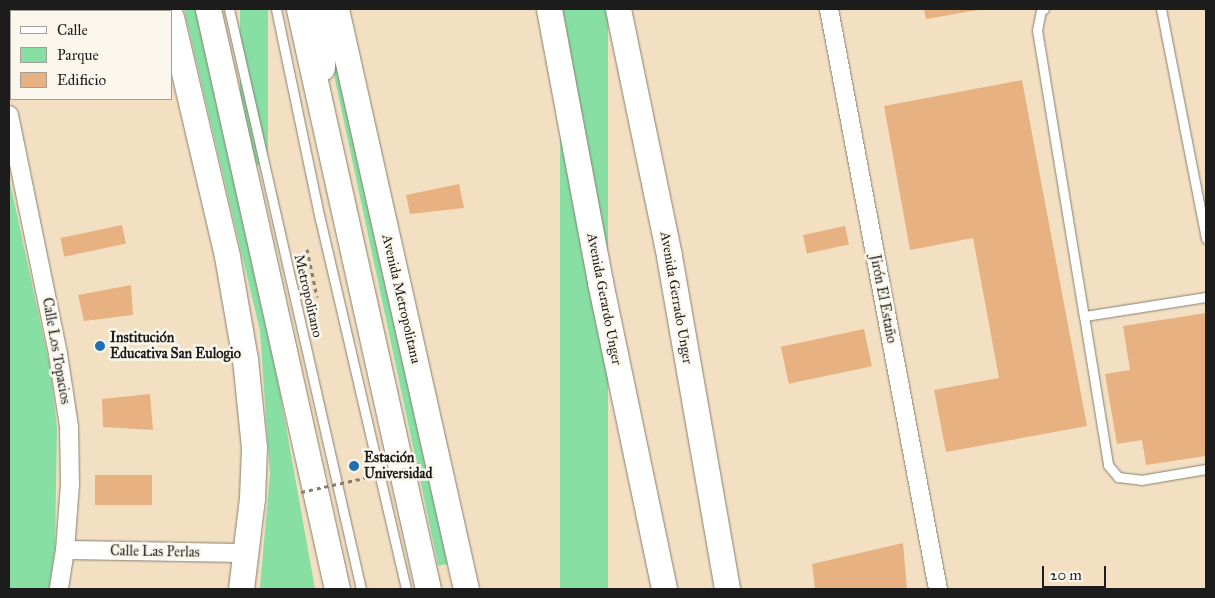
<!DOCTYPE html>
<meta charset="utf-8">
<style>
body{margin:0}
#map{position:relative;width:1215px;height:598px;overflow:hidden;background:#f3e0c3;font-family:"IM FELL Great Primer",serif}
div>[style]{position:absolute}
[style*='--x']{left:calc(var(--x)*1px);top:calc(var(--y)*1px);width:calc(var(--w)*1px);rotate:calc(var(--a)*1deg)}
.green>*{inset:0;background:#87dfa4;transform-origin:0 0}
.building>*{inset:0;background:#e8b181;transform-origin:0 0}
.path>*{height:3px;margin-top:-1.5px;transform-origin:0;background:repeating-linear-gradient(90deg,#887e70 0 4px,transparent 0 8px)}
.roads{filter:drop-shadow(0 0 1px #887e70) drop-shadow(0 0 1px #887e70)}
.lane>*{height:9px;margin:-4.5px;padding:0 4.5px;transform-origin:4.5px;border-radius:4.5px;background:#fff}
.street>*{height:18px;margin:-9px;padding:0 9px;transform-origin:9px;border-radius:9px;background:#fff}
.secondary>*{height:25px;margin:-12.5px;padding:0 12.5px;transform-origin:12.5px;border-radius:12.5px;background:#fff}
.path-bridge>*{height:3px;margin-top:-1.5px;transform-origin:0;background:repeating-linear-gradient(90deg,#887e70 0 4px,transparent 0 8px)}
.dots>*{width:14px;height:14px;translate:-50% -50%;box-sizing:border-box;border:2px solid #fbf7ec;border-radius:50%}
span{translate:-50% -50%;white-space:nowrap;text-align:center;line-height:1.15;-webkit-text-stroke:5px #fbf7ec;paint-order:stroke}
.street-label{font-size:14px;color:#1c1c1c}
.poi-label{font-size:14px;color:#1c1c1c;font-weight:700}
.left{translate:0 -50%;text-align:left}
.frame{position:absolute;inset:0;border:10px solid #1c1c1c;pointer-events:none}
.legend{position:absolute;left:10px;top:10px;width:162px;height:90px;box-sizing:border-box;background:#fbf7ec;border:1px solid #a29f99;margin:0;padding:6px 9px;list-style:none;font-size:15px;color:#1c1c1c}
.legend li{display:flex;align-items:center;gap:10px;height:25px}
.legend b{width:25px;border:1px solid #a29f99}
.scale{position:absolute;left:1042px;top:566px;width:64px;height:22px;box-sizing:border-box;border:2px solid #1c1c1c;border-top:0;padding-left:6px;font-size:15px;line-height:18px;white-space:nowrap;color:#1c1c1c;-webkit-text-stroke:4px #fbf7ec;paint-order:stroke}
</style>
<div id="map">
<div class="green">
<i style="clip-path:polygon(184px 9px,197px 9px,269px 331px,315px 589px,260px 589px,260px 587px,270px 474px,260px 331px)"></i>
<i style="left:240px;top:9px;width:28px;height:156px"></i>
<i style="left:560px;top:9px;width:48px;height:591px"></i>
<i style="left:340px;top:50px;width:525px;height:11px;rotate:78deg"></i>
<i style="clip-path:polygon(9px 178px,50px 367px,57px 428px,55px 549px,49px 589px,9px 589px)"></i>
</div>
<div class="building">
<i style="clip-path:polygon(924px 9px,978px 9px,978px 10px,926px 19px)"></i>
<i style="clip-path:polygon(1022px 80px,1087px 426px,946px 452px,934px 390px,999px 378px,973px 238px,910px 250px,884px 106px)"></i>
<i style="clip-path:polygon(459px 184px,464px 208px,410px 214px,406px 195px)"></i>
<i style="left:122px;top:225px;width:19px;height:63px;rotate:78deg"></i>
<i style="left:845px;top:226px;width:19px;height:43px;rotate:78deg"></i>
<i style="clip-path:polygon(131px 285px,133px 315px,84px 321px,78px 295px)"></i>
<i style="clip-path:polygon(1206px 313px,1206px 456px,1146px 465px,1142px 440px,1117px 444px,1105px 374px,1130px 370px,1123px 326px)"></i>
<i style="left:864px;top:329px;width:38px;height:85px;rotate:78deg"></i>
<i style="clip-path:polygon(150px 394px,153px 430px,103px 427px,102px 399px)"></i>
<i style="left:95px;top:475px;width:57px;height:30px"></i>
<i style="clip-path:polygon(903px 543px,907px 588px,815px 589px,812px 564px)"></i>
</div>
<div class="path">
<i style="--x:307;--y:249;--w:49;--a:78.2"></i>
</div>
<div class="roads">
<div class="lane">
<i style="--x:229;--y:9;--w:595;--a:77.18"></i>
<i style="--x:276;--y:9;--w:215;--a:78.2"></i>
<i style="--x:320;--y:219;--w:380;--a:76.9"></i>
<i style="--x:1044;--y:9;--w:3;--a:162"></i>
<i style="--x:1041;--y:10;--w:20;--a:101"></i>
<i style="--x:1037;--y:30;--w:290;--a:80.7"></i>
<i style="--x:1161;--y:9;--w:234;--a:78.9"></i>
<i style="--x:1206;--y:297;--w:123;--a:171.1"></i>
<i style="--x:1084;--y:316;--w:151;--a:80.8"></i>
<i style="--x:1108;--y:465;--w:16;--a:50"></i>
<i style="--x:1118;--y:477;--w:23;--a:7"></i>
<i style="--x:1141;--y:480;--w:66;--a:-9.6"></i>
</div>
<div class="street">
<i style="--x:829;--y:9;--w:590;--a:79.36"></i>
<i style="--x:9;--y:115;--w:244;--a:78.4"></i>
<i style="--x:58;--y:354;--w:74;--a:81.4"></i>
<i style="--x:69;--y:427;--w:57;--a:89"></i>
<i style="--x:70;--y:484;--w:66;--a:94.3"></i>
<i style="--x:65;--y:550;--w:39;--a:99"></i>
<i style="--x:65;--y:550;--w:180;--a:1"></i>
</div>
<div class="secondary">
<i style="--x:208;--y:9;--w:594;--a:77.46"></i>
<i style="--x:299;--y:9;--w:594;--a:77.46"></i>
<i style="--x:318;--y:9;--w:35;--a:80"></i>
<i style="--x:324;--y:43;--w:25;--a:95"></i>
<i style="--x:336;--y:9;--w:594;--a:77.37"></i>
<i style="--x:549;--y:9;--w:278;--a:79.4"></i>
<i style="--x:600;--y:282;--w:314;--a:78.2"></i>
<i style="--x:618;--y:9;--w:252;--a:78.3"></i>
<i style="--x:669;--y:256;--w:338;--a:80.1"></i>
<i style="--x:171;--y:17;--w:245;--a:76.8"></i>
<i style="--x:227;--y:256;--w:105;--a:80.1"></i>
<i style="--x:245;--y:359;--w:89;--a:84.2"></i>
<i style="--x:254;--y:448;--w:50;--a:92.3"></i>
<i style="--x:252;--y:498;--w:92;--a:96.9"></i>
</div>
</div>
<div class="path-bridge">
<i style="--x:301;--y:492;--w:111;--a:-12.5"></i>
</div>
<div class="dots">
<i style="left:100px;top:346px;background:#1f6fb2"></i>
<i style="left:354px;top:466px;background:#1f6fb2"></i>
</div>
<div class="street-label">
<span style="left:308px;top:296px;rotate:77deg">Metropolitano</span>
<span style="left:676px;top:298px;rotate:80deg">Avenida Gerrado Unger</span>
<span style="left:401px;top:299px;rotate:77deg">Avenida Metropolitana</span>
<span style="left:604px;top:299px;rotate:79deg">Avenida Gerardo Unger</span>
<span style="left:883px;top:299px;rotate:79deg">Jirón El Estaño</span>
<span style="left:56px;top:351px;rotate:80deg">Calle Los Topacios</span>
<span style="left:155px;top:552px;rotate:1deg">Calle Las Perlas</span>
</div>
<div class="poi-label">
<span class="left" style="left:110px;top:346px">Institución<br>Educativa San Eulogio</span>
<span class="left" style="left:364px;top:466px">Estación<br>Universidad</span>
</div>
<div class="frame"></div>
<ul class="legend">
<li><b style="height:6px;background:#fff"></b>Calle</li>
<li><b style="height:14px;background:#87dfa4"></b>Parque</li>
<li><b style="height:14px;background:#e8b181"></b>Edificio</li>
</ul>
<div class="scale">20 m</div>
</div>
